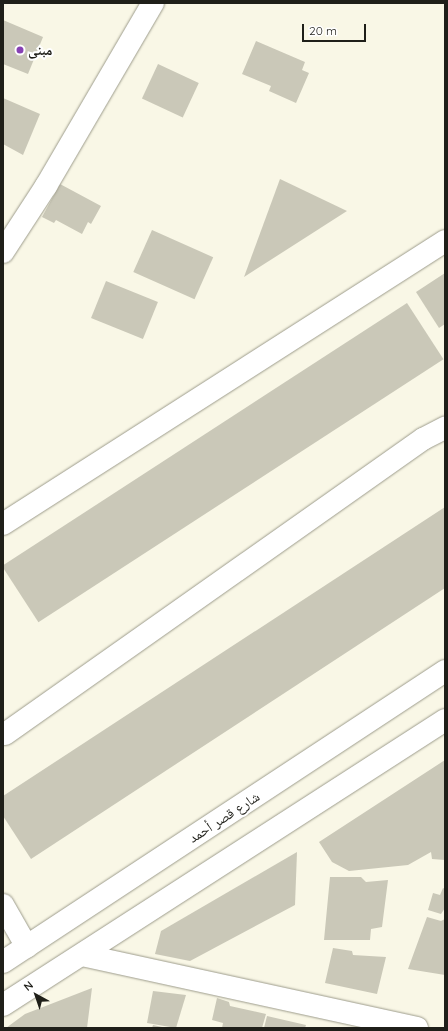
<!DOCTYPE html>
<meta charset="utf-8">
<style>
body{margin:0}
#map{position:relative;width:448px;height:1031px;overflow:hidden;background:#f9f7e6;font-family:Quicksand,"Noto Naskh Arabic",sans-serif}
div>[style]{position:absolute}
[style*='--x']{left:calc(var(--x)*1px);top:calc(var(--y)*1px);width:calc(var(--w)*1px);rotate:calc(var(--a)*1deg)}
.building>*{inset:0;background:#cac8b8;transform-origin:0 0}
.roads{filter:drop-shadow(0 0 1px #9d9c8c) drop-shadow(0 0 1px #9d9c8c)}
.minor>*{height:22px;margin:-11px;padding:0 11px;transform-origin:11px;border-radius:11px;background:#fff}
.major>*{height:22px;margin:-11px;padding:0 11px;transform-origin:11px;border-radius:11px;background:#fff}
.dots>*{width:11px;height:11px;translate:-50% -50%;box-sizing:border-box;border:2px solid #fff;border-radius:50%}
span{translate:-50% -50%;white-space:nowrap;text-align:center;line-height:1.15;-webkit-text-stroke:4px #fff;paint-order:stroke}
.poi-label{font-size:14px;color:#1f1f19;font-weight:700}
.left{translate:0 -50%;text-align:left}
.street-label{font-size:14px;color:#1f1f19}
.frame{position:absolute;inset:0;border:4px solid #1f1f19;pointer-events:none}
.north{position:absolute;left:16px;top:975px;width:40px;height:40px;-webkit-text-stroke:3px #fff;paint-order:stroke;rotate:320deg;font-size:11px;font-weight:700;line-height:16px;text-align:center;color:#1f1f19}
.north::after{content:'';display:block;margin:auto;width:14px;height:18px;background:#1f1f19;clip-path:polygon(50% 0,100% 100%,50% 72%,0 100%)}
.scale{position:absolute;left:302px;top:24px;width:64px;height:18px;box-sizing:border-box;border:2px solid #1f1f19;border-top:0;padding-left:5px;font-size:12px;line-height:14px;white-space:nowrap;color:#1f1f19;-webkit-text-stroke:3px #fff;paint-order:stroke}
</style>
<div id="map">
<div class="building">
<i style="clip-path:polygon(3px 20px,43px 37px,28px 74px,3px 64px)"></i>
<i style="clip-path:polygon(256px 41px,305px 62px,302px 70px,309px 73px,296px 103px,269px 91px,271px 86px,242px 74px)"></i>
<i style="left:158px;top:64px;width:45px;height:38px;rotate:25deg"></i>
<i style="clip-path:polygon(3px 98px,40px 114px,23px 155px,3px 144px)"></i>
<i style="clip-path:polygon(280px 179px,347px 211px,244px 277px)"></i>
<i style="clip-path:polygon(60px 184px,101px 206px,91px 224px,88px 222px,82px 234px,56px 220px,54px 223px,42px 217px)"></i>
<i style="left:152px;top:230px;width:67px;height:46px;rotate:24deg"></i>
<i style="clip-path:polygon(445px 273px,445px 324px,439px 328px,416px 292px)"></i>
<i style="left:106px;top:281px;width:56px;height:40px;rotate:22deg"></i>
<i style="left:407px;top:303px;width:67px;height:483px;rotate:57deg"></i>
<i style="clip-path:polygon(445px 507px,445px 588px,31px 859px,3px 816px,3px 796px)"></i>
<i style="clip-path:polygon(445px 760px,445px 860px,432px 859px,431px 852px,408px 865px,349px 871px,332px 862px,319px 842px)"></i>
<i style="clip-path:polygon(297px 852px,295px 905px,190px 961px,155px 954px,161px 931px)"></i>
<i style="clip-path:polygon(330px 877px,361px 877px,366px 882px,388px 880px,382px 927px,371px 929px,370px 940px,324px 940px)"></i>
<i style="clip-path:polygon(443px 888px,445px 889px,445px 908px,441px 914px,428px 910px,433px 893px,440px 895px)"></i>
<i style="clip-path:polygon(427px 917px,441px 921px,445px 919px,445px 975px,408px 969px)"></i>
<i style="clip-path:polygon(333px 948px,352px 951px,353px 955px,386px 957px,377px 994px,325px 983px)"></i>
<i style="clip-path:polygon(92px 988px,87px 1028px,6px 1028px,25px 1014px)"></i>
<i style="clip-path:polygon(153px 991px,186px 995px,176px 1028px,147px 1023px)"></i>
<i style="clip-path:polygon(217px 998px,229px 1002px,230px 1006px,266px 1014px,262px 1028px,222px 1028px,223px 1023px,212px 1020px)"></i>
<i style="clip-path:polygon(267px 1016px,306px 1025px,305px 1028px,264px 1028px)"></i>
<i style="clip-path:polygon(153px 1025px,162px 1027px,162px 1028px,152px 1028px)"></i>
</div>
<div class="roads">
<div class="minor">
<i style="--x:3;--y:252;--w:79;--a:-56.9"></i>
<i style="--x:46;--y:186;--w:212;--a:-59.7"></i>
<i style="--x:3;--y:524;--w:525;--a:-32.63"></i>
<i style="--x:5;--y:734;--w:512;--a:-35.21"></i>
<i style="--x:423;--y:439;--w:25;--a:-27"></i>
<i style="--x:3;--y:905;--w:48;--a:60.3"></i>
<i style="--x:82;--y:955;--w:343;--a:12.3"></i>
</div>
<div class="major">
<i style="--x:3;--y:962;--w:529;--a:-33.36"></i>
<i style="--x:3;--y:1005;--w:526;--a:-32.81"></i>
</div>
</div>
<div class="dots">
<i style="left:20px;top:50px;background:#8741b4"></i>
</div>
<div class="poi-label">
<span class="left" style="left:28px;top:50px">مبنى</span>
</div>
<div class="street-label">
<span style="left:224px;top:817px;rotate:-33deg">شارع قصر أحمد</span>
</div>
<div class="frame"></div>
<div class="north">N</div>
<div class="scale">20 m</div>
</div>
